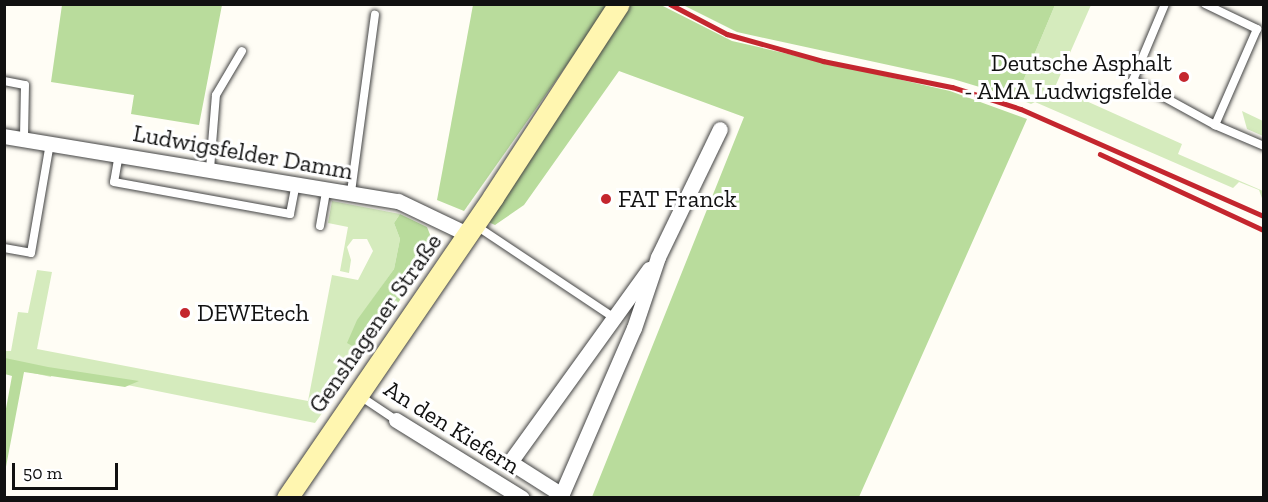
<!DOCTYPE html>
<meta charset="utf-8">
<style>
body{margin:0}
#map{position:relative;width:1268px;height:502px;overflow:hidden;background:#fffdf5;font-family:"Zilla Slab",serif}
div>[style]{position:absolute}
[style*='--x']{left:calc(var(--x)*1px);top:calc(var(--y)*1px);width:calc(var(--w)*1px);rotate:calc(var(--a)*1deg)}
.green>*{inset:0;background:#d5ebbd}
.forest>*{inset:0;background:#b9dc9c}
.roads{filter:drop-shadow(0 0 2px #444) drop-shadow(0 0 2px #444)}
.lane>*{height:8px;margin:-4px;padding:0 4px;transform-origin:4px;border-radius:4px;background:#fff}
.street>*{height:15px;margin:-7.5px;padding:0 7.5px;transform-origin:7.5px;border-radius:7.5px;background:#fff}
.secondary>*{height:21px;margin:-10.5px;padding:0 10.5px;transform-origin:10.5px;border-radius:10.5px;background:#fff6b0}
.rail>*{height:4.5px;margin:-2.25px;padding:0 2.25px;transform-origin:2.25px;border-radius:2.25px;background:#c4262e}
.dots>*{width:16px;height:16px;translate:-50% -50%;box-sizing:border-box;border:3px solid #fff;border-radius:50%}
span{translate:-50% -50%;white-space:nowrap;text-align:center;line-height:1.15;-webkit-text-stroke:6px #fff;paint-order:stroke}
.poi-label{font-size:24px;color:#111}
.right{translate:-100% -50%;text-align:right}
.left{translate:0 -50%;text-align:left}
.street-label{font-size:24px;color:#111}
.frame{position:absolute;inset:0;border:6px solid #111;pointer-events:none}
.scale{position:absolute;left:12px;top:463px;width:106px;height:27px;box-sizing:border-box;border:3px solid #111;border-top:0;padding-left:8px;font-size:18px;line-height:21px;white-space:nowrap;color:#111;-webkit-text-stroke:4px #fff;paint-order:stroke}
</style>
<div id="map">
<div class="green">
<i style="clip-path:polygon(1055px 5px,1091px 5px,1055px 87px,1182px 144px,1178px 154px,1263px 191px,1263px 201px,1259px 190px,1239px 182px,1233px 188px,1035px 102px,1031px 104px,1016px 98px)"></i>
<i style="clip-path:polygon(1242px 111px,1263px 121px,1263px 136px,1247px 129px)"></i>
<i style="clip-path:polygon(332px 201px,400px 214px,394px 223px,400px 239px,394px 269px,358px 320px,373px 342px,315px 423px,53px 370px,51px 377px,24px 371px,22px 377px,5px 374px,5px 351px,11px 351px,18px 312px,28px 313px,37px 270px,52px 272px,37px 349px,308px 401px,332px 275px,358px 280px,373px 251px,367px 239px,353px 239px,347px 247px,351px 260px,349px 273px,340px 271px,348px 227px,328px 223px)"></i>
</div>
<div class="forest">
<i style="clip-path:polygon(62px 5px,222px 5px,199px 125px,131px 114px,134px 95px,51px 82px)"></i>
<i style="clip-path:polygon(473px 5px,609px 5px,464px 211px,437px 200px)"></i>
<i style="clip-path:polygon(627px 5px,661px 5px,732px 41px,950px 91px,1027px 119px,859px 497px,592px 497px,744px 117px,619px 71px,524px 205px,495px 225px,484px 220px)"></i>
<i style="clip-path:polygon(683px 5px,1055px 5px,1016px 98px,953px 79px,737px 32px)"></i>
<i style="clip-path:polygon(400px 214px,427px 227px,435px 247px,365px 353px,347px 343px,357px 320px,394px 269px,400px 239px,394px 223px)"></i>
<i style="clip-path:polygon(5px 358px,48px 367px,139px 381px,125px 387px,24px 372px,5px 472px,5px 414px,12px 376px,5px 374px)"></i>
</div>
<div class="roads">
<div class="lane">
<i style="--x:1165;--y:4;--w:82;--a:112.8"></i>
<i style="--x:1133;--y:80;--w:94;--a:28.8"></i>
<i style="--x:1215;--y:125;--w:53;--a:23.2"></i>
<i style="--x:1205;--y:4;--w:58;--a:25.7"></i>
<i style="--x:1257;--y:29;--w:105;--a:113.6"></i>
<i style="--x:4;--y:81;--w:21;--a:11"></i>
<i style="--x:25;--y:85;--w:54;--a:91.1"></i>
<i style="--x:119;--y:154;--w:28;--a:100"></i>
<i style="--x:114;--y:182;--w:179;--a:10.3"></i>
<i style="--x:290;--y:214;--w:31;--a:-79"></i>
<i style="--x:210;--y:169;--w:74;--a:-85.4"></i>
<i style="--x:216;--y:95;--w:51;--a:-59.4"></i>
<i style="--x:351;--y:192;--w:179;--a:-82.3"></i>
<i style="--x:475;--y:225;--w:166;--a:33.7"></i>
<i style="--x:320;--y:226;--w:39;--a:-80"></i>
<i style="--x:4;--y:248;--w:27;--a:10"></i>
<i style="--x:31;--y:253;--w:112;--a:-80.2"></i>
<i style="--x:360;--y:396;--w:43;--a:33.7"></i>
</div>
<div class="street">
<i style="--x:4;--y:136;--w:399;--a:9.4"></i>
<i style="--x:398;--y:201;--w:76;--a:25.6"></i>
<i style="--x:396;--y:420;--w:148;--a:31.8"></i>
<i style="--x:562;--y:495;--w:62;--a:-147.6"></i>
<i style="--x:510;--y:462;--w:238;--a:-54.2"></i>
<i style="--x:560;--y:498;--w:185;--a:-66.5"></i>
<i style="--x:634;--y:328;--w:75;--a:-71.3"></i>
<i style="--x:658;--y:257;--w:142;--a:-64.2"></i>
</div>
<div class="secondary">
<i style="--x:287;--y:498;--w:365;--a:-55.6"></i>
<i style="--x:493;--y:197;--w:230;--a:-56.9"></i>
</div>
</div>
<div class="rail">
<i style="--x:670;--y:4;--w:64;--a:27.8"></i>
<i style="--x:727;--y:34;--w:100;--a:15.7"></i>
<i style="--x:823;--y:61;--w:132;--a:11.4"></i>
<i style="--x:952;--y:87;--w:72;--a:17.7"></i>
<i style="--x:1021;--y:109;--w:266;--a:23.8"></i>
<i style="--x:1100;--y:154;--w:181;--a:24.9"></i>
</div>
<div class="dots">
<i style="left:1184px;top:77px;background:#c4262e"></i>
<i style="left:606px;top:199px;background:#c4262e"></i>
<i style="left:185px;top:313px;background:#c4262e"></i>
</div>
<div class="poi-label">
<span class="right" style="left:1172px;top:77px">Deutsche Asphalt<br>- AMA Ludwigsfelde</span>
<span class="left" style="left:618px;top:199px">FAT Franck</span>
<span class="left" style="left:197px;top:313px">DEWEtech</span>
</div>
<div class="street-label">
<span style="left:243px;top:152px;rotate:10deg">Ludwigsfelder Damm</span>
<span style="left:375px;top:323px;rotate:-55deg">Genshagener Straße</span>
<span style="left:452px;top:427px;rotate:32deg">An den Kiefern</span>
</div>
<div class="frame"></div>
<div class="scale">50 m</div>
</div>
